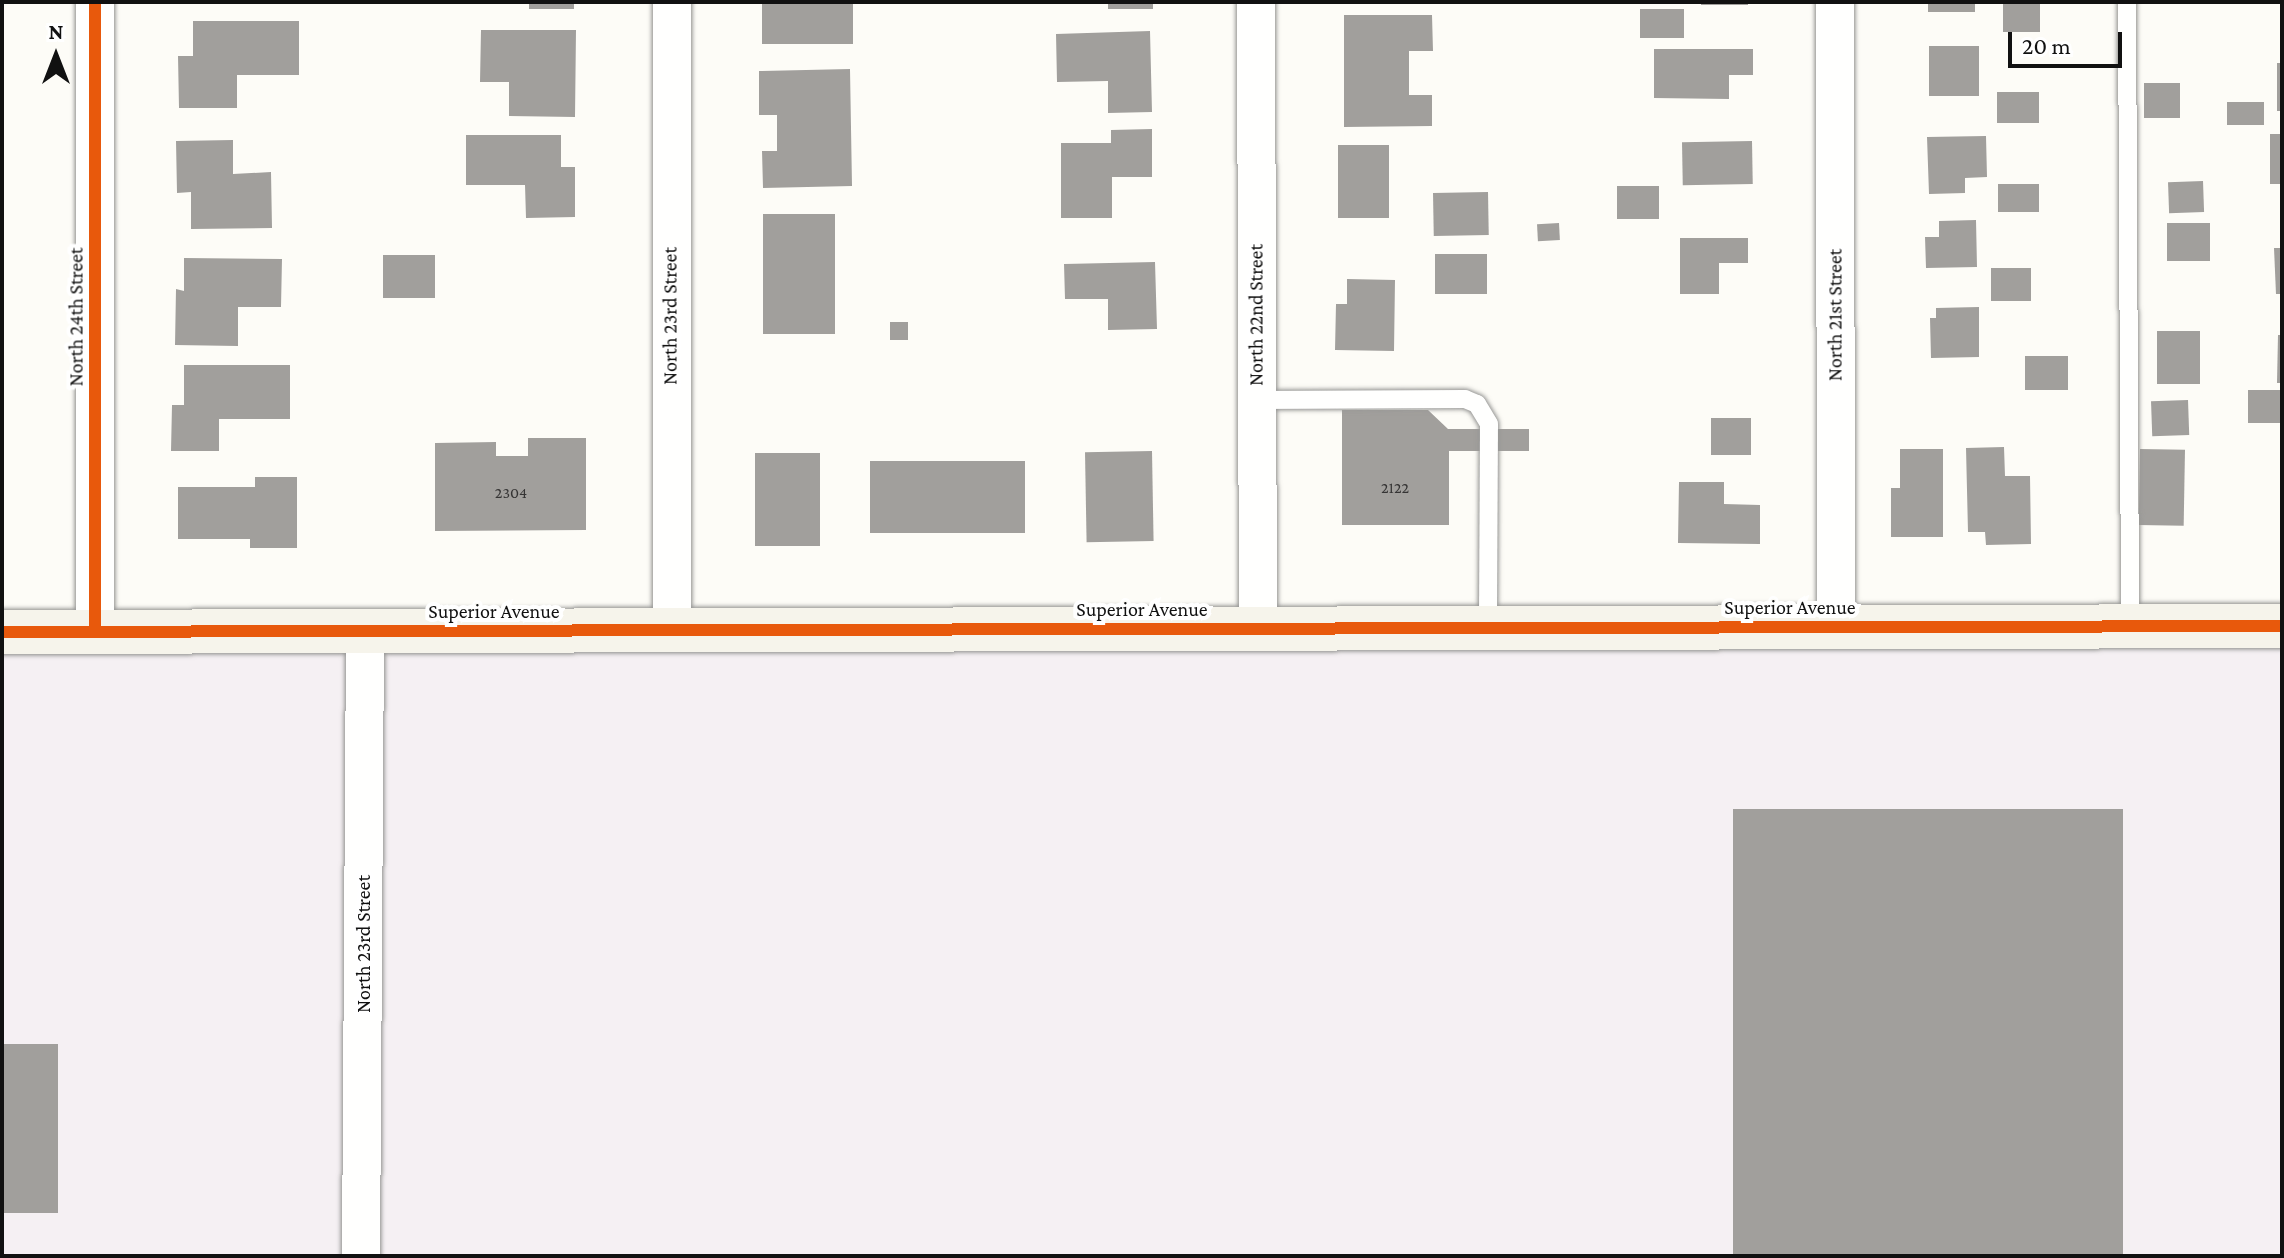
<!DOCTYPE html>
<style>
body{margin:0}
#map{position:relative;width:2284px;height:1258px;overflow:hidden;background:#fdfcf7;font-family:"Crimson Pro",serif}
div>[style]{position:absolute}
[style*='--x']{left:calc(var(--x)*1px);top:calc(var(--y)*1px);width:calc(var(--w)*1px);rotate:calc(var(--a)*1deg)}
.industrial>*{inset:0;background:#f5f0f3;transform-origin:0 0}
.building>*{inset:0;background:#a19f9c;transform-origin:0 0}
.roads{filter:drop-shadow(0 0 2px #979795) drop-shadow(0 0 2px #979795)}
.lane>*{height:18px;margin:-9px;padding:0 9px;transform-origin:9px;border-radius:9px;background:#fffffe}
.street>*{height:38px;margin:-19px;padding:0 19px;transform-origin:19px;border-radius:19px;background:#fffffe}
.secondary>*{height:44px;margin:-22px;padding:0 22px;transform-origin:22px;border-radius:22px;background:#f6f4eb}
.cycleway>*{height:12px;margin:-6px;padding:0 6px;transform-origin:6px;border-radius:6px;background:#e8590c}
span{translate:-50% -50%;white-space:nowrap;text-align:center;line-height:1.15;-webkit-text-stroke:8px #fff;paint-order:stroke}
.number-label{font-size:16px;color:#353434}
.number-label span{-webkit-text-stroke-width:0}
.street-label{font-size:20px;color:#111}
.frame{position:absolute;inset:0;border:4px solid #111;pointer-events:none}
.north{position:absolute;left:16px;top:16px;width:80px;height:80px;-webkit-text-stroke:6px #fff;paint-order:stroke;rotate:0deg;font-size:22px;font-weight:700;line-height:32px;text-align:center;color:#111}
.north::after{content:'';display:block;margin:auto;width:28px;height:36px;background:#111;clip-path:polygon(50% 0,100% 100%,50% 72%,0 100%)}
.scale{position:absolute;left:2008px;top:32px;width:114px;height:36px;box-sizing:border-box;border:4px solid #111;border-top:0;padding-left:10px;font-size:24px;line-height:28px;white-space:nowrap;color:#111;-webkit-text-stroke:6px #fff;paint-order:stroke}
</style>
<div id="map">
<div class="industrial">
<i style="left:2282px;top:626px;width:630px;height:2280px;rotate:90deg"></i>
</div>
<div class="building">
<i style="left:529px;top:2px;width:45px;height:7px"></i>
<i style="clip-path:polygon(778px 2px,853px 2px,853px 44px,762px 44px,762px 4px)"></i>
<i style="left:1108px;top:2px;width:45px;height:7px"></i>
<i style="left:1701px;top:2px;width:47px;height:3px"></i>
<i style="left:1928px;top:2px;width:47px;height:10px"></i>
<i style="left:2003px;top:2px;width:37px;height:30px"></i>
<i style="left:1684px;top:9px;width:29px;height:44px;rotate:90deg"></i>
<i style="clip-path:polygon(1344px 15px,1432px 15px,1433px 51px,1409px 51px,1409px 95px,1432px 95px,1432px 126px,1344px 127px)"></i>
<i style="clip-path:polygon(193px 21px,299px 21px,299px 75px,237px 75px,237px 108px,179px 108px,178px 56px,193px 56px)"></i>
<i style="clip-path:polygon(481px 30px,576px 30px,575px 117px,509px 116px,509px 82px,480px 82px)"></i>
<i style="clip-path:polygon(1150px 31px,1152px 112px,1108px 113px,1108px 81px,1057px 82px,1056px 34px)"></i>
<i style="left:1929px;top:46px;width:50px;height:50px"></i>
<i style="clip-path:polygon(1654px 49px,1753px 49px,1753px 75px,1729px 75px,1729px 99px,1654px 98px)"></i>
<i style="left:2277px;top:63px;width:5px;height:48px"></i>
<i style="clip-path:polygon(850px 69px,852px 186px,763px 188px,762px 151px,777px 151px,777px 115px,759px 115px,759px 71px)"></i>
<i style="left:2180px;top:83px;width:35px;height:36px;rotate:90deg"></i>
<i style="left:1997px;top:92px;width:42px;height:31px"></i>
<i style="left:2227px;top:102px;width:37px;height:23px"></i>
<i style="clip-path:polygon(1152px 129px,1152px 177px,1112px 177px,1112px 218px,1061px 218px,1061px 143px,1111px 143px,1111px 130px)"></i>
<i style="left:2270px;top:134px;width:12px;height:50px"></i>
<i style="clip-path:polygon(466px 135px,561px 135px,561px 167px,575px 167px,575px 217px,526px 218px,525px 185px,466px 185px)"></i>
<i style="clip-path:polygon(1986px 136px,1987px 177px,1965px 178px,1965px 193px,1929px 194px,1927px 137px)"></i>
<i style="clip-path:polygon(233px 140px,233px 174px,271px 172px,272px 228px,191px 229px,191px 192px,177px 193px,176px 141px)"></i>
<i style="left:1752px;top:141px;width:43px;height:70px;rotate:89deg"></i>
<i style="left:1389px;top:145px;width:73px;height:51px;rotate:90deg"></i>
<i style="left:2203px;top:181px;width:31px;height:35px;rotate:88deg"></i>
<i style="left:1998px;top:184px;width:41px;height:28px"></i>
<i style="left:1659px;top:186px;width:33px;height:42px;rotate:90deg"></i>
<i style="left:1488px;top:192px;width:43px;height:55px;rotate:89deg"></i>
<i style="left:763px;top:214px;width:72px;height:120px"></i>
<i style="clip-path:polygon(1976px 220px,1977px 267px,1926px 268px,1925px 237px,1939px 237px,1939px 221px)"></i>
<i style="left:1559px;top:223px;width:17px;height:22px;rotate:87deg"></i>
<i style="left:2167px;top:223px;width:43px;height:38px"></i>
<i style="clip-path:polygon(1680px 238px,1748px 238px,1748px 263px,1719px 263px,1719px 294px,1680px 294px)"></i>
<i style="clip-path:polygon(2274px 248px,2282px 248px,2282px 294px,2276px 294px)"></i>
<i style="left:1435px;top:254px;width:52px;height:40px"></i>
<i style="left:435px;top:255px;width:43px;height:52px;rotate:90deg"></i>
<i style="clip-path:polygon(184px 258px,282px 259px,281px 307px,238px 307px,238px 346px,175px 345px,176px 289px,184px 291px)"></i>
<i style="clip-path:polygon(1155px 262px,1157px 329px,1108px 330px,1108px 299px,1065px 299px,1064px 264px)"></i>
<i style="left:1991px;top:268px;width:40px;height:33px"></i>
<i style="clip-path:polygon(1347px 279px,1395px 280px,1394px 351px,1335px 350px,1336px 304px,1347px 304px)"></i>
<i style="clip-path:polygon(1979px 307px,1979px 357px,1931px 358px,1930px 318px,1936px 318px,1936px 308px)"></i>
<i style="left:890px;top:322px;width:18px;height:18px"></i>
<i style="left:2200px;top:331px;width:53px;height:43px;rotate:90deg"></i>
<i style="clip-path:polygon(2278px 335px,2282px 335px,2282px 383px,2277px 383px)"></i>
<i style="left:2068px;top:356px;width:34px;height:43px;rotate:90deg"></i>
<i style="clip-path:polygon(184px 365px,290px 365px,290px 419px,219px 419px,219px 451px,171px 451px,172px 405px,184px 405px)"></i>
<i style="left:2280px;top:390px;width:33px;height:32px;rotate:90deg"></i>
<i style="left:2188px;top:400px;width:35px;height:37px;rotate:88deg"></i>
<i style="clip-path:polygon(1342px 410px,1428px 410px,1448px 429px,1529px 429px,1529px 451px,1449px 451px,1449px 525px,1342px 525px)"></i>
<i style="left:1711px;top:418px;width:40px;height:37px"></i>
<i style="clip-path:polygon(528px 438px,586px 438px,586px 530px,435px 531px,435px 443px,496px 442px,496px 456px,528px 456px)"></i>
<i style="clip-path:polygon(2004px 447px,2005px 476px,2030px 476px,2031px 544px,1986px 545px,1985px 532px,1968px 532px,1966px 448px)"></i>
<i style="clip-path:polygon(1900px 449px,1943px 449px,1943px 537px,1891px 537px,1891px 488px,1900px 488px)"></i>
<i style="left:2140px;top:449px;width:45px;height:76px;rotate:1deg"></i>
<i style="left:1152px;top:451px;width:90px;height:67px;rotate:89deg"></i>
<i style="left:755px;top:453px;width:65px;height:93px"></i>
<i style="left:1025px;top:461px;width:72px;height:155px;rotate:90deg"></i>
<i style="clip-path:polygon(255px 477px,297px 477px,297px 548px,250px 548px,250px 539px,178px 539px,178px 487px,255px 487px)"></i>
<i style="clip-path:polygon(1679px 482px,1724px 482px,1724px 504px,1760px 505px,1760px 544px,1678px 543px)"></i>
<i style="left:2123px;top:809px;width:447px;height:390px;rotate:90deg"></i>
<i style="left:2px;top:1044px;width:56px;height:169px"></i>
</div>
<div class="roads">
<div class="lane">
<i style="--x:2127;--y:2;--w:624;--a:89.72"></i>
<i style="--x:1256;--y:400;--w:209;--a:-0.3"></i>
<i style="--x:1465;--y:399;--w:13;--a:23"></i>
<i style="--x:1477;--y:404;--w:23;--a:59"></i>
<i style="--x:1489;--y:424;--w:204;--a:90.3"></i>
</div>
<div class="street">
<i style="--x:95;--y:2;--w:630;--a:90"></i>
<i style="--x:672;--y:2;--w:628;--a:90"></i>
<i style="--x:1256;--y:2;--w:627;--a:89.82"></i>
<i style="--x:1835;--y:2;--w:625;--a:89.91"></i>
<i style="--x:361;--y:1256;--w:624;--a:-89.63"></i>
</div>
<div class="secondary">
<i style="--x:2;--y:632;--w:2280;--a:-0.15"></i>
</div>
</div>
<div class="cycleway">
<i style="--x:95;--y:2;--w:630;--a:90"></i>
<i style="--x:2;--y:632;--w:2280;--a:-0.15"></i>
</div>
<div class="number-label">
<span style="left:1395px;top:488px">2122</span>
<span style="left:511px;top:493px">2304</span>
</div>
<div class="street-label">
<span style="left:1256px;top:315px;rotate:-90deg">North 22nd Street</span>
<span style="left:1835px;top:315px;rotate:-90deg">North 21st Street</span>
<span style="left:670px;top:316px;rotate:-90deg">North 23rd Street</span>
<span style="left:76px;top:317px;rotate:-90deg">North 24th Street</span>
<span style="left:1790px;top:607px">Superior Avenue</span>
<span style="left:1142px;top:609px">Superior Avenue</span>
<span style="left:494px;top:611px">Superior Avenue</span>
<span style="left:363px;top:944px;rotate:-90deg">North 23rd Street</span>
</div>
<div class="frame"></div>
<div class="north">N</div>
<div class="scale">20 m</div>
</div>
